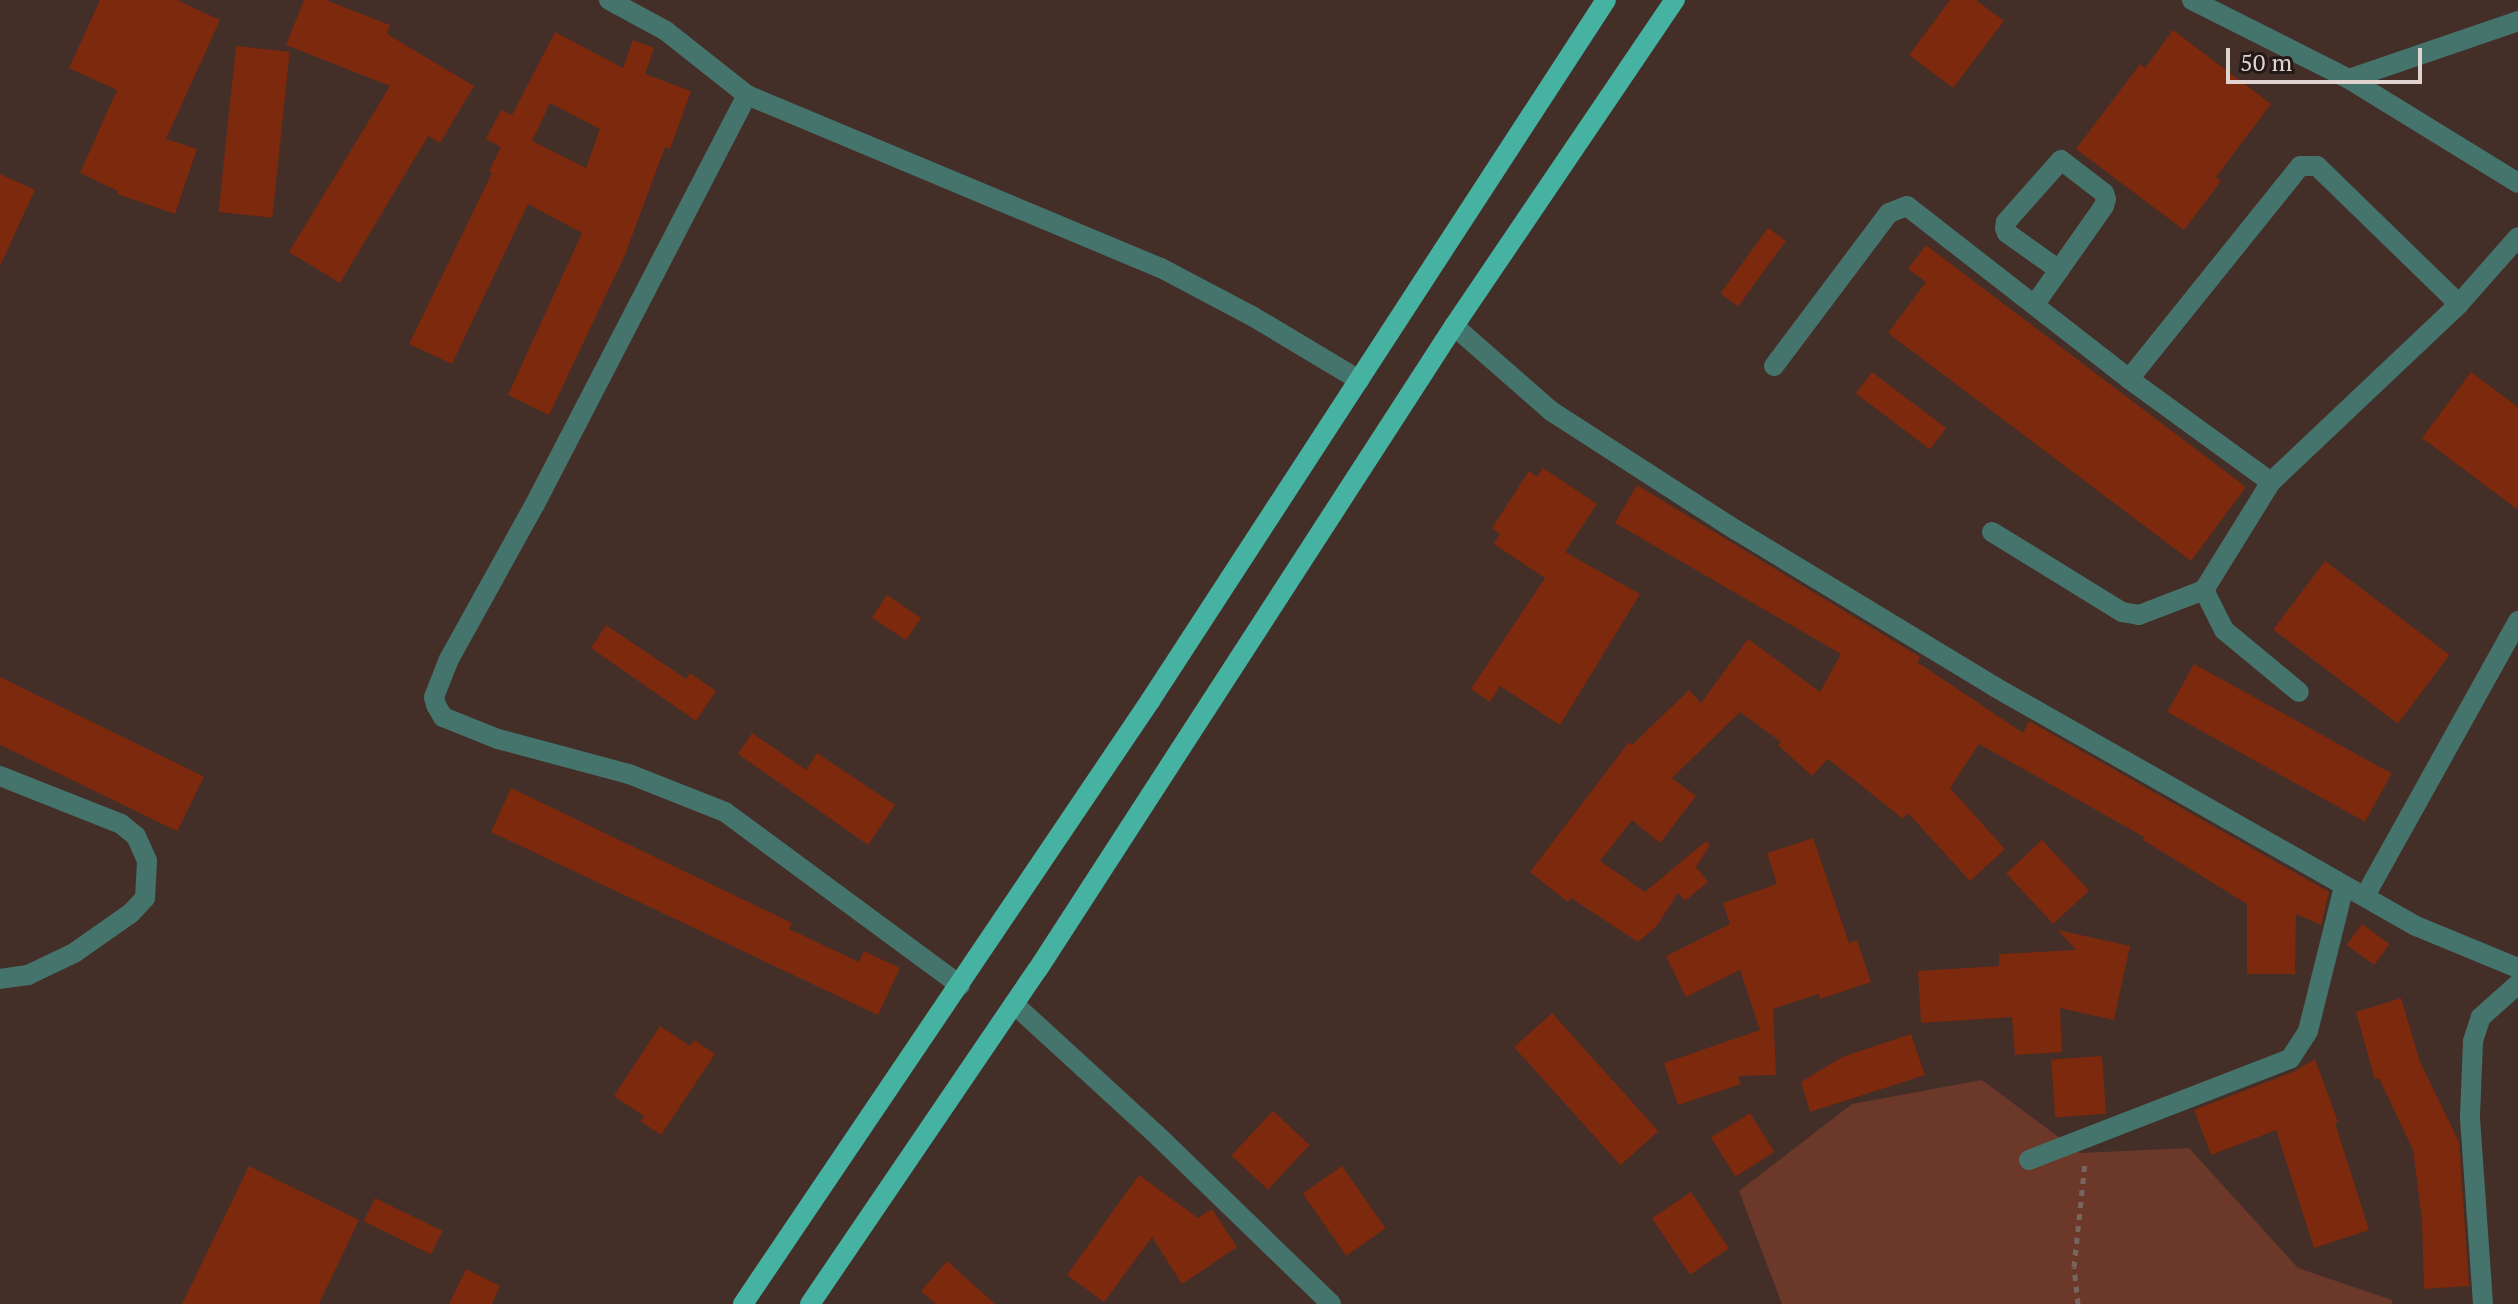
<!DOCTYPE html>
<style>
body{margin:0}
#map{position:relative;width:2518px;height:1304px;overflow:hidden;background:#432e28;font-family:"PT Serif",serif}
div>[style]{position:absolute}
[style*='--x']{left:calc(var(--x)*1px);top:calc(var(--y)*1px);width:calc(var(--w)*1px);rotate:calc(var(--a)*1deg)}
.green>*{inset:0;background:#6c3829}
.building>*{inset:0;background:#7c290e;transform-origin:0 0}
.path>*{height:5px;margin-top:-2.5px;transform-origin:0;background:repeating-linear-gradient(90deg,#77655f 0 6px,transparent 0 12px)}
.minor>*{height:20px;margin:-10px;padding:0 10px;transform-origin:10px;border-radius:10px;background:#45746c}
.major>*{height:20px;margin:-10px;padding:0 10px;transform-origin:10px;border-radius:10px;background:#46b3a2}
span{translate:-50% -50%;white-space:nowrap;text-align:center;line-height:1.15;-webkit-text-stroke:6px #231916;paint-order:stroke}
.scale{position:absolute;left:2226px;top:48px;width:196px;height:36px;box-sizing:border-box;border:4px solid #e1d3cf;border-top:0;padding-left:10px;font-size:24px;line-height:28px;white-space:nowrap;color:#e1d3cf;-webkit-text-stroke:6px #231916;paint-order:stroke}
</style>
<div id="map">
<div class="green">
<i style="clip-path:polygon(1982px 1080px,2080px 1153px,2189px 1148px,2298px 1268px,2392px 1300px,2392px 1304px,1782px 1304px,1739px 1191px,1852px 1104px)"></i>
</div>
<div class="building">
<i style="clip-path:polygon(100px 0,177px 0,220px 20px,166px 139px,197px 149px,175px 214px,117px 194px,118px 191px,80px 173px,117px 90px,69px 68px)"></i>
<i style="clip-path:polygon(304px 0,326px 0,390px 25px,387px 34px,474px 86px,440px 143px,428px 136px,340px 283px,289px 252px,390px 86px,286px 45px)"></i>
<i style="clip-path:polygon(1950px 0,1976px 0,2004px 21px,1953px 88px,1909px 55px)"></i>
<i style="clip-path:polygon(2173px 30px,2271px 104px,2216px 177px,2221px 181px,2184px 230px,2076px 149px,2140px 64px,2145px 68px)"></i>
<i style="clip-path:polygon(evenodd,555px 32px,623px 68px,633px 40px,654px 48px,645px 74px,691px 91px,670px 149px,665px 147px,625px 255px,549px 415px,508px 395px,582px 233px,528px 204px,452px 364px,409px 344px,492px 173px,489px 171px,501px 147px,486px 139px,501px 110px,512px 115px,555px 32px,550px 103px,600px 129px,586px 168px,532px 141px,550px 103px)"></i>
<i style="left:236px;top:46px;width:54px;height:167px;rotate:6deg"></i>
<i style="clip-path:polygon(0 174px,35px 190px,0 266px)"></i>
<i style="left:1768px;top:228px;width:22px;height:81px;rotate:36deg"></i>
<i style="clip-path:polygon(1926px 245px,2246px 487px,2191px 561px,1888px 333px,1926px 282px,1908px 269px)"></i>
<i style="left:1872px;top:372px;width:93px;height:27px;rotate:37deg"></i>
<i style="clip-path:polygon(2471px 372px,2518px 407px,2518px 510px,2422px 438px)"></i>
<i style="clip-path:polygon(1543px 468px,1597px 504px,1565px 552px,1640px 594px,1560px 725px,1500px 686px,1490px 702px,1471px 689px,1545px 578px,1494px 544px,1500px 534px,1492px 528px,1529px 471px,1537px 477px)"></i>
<i style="clip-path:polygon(1637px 485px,1920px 657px,1917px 662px,2023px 733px,2029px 721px,2329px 892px,2321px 925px,2296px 914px,2295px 974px,2247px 974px,2247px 904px,2143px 840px,2144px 837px,1979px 744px,1950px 788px,2005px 849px,1970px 881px,1908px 813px,1903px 819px,1828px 759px,1812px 776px,1778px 745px,1781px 742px,1740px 712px,1672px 778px,1696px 796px,1660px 843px,1632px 820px,1600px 861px,1645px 892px,1706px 841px,1710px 845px,1696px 867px,1708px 882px,1685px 901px,1678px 893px,1656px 927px,1638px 942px,1571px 898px,1568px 902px,1530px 872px,1629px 742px,1632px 745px,1689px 690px,1701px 703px,1748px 639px,1820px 692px,1841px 654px,1615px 523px)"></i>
<i style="left:2325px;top:561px;width:156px;height:86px;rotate:37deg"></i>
<i style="left:887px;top:595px;width:41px;height:27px;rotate:34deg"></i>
<i style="clip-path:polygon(606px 625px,686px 679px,690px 673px,716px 691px,696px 721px,591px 648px)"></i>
<i style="left:2194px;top:664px;width:226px;height:55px;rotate:29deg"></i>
<i style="left:0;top:677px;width:227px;height:61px;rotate:26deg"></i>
<i style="clip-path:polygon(752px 733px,806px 770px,817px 753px,895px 805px,868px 845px,738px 754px)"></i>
<i style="clip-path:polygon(511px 788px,792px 923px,789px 929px,859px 962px,864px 951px,900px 968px,878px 1015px,491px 832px)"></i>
<i style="clip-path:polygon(1813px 838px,1849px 943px,1857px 940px,1871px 982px,1820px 999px,1819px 994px,1773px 1009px,1776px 1075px,1738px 1076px,1741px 1084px,1678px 1105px,1664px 1063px,1760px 1030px,1740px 970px,1686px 997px,1666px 956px,1730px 924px,1723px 903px,1777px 884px,1767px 853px)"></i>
<i style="left:2042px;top:840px;width:69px;height:49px;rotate:47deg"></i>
<i style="left:2362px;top:924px;width:34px;height:26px;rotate:36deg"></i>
<i style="clip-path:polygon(2058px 930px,2130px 946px,2114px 1020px,2060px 1008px,2062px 1052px,2015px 1055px,2012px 1017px,1921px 1023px,1918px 971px,1999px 966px,1999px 954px,2076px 950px)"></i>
<i style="clip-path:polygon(2401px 998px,2420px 1062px,2459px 1142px,2469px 1286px,2424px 1289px,2422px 1220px,2413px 1150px,2379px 1078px,2375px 1080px,2356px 1012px)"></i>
<i style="left:1552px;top:1013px;width:159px;height:51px;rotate:48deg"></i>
<i style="clip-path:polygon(660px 1026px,690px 1046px,694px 1040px,715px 1054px,661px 1135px,640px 1121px,644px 1116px,614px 1096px)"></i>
<i style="clip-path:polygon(1911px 1034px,1925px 1075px,1810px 1112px,1801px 1082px,1842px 1057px)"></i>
<i style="left:2102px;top:1056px;width:58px;height:51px;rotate:86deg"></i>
<i style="clip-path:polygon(2315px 1059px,2338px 1122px,2335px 1123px,2369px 1230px,2314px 1248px,2276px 1130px,2211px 1155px,2194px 1110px,2295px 1071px)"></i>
<i style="left:1273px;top:1111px;width:50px;height:61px;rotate:43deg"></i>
<i style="left:1750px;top:1113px;width:46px;height:46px;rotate:58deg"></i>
<i style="clip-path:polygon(249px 1166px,359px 1220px,319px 1304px,182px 1304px)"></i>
<i style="left:1342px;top:1166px;width:76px;height:48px;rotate:55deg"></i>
<i style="clip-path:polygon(1139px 1175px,1198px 1218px,1212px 1209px,1237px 1247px,1182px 1284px,1152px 1237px,1104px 1302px,1067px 1275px)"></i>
<i style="left:1691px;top:1192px;width:68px;height:47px;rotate:56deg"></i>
<i style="left:375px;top:1198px;width:75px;height:26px;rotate:26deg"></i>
<i style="clip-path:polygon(947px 1261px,995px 1304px,936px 1304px,921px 1291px)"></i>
<i style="clip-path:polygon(466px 1269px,500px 1286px,492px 1304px,449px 1304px)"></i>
</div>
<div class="path">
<i style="--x:2078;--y:1304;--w:37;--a:-96"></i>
<i style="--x:2074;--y:1267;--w:106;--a:-84"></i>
</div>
<div class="minor">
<i style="--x:609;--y:0;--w:65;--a:28.5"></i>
<i style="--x:666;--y:31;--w:103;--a:38.3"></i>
<i style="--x:747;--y:95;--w:449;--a:22.7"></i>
<i style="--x:1161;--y:268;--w:103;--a:27.8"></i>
<i style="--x:1252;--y:316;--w:125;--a:30.9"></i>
<i style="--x:2192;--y:0;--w:176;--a:26.7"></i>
<i style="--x:2349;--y:79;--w:198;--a:31.6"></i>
<i style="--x:2349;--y:79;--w:179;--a:-18.9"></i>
<i style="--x:747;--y:95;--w:461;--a:117.4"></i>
<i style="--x:535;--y:504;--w:177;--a:119"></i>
<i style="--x:449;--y:659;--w:41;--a:111.5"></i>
<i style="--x:434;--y:697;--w:8;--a:76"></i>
<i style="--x:436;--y:705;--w:14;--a:60"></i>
<i style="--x:443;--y:717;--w:59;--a:21.8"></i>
<i style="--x:498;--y:739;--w:136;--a:15"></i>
<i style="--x:629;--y:774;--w:103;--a:21.6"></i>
<i style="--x:725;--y:812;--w:292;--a:36.4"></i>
<i style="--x:2035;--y:304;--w:42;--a:-54.8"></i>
<i style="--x:2059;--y:270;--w:78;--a:-54.9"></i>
<i style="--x:2104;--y:206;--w:7;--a:-74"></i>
<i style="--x:2106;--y:199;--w:6;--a:-108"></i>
<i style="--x:2104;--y:193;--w:54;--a:-142.5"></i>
<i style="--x:2061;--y:160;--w:83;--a:131.6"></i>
<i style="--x:2006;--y:222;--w:6;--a:99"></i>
<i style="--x:2005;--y:228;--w:5;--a:68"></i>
<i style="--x:2007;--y:233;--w:64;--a:35.4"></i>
<i style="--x:1454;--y:326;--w:129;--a:41.2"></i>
<i style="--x:1551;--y:411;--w:220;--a:32.8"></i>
<i style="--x:1736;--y:530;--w:303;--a:31.2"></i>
<i style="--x:1995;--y:687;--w:484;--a:29.6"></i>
<i style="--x:2416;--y:926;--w:110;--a:22.4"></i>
<i style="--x:1774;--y:366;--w:191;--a:-53.1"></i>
<i style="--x:1889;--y:213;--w:19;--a:-21"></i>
<i style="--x:1907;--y:206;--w:281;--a:37.9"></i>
<i style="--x:2129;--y:379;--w:175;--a:36"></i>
<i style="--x:2271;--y:482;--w:259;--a:-43.4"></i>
<i style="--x:2459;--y:304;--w:89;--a:-48.6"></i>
<i style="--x:2129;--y:379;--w:273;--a:-51.2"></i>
<i style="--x:2300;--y:166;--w:17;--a:0"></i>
<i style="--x:2317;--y:166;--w:198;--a:44.2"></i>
<i style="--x:1992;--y:532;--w:153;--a:31.6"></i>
<i style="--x:2122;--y:612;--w:17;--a:10"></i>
<i style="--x:2139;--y:615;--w:70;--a:-21"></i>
<i style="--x:2204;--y:590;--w:127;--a:-58.2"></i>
<i style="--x:2204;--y:590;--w:45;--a:63.4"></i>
<i style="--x:2224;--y:630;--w:97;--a:39.6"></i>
<i style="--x:0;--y:776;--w:130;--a:21.6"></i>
<i style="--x:121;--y:824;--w:19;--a:39"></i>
<i style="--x:136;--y:836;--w:27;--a:66"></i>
<i style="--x:147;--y:861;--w:37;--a:93"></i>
<i style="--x:145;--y:898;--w:21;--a:133"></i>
<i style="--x:131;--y:913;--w:70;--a:144.9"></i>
<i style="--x:74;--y:953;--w:51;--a:154.4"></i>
<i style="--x:28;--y:975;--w:28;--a:172"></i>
<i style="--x:2365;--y:896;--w:315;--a:-60.9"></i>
<i style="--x:1014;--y:1004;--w:198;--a:42.5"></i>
<i style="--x:1160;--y:1138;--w:238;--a:44.1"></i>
<i style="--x:2029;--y:1160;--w:280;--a:-21.2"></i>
<i style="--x:2290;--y:1059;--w:33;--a:-57"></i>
<i style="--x:2308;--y:1031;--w:148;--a:-76"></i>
<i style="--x:2483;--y:1304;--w:188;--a:-94"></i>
<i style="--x:2470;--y:1116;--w:75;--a:-87.7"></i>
<i style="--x:2473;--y:1041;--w:25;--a:-72"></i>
<i style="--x:2481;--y:1017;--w:50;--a:-41.7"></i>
</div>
<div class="major">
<i style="--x:743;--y:1304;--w:728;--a:-55.98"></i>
<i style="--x:1150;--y:701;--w:836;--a:-56.96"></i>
<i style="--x:810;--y:1304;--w:405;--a:-55.8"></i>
<i style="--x:1038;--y:969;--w:766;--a:-57.1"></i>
<i style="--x:1454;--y:326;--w:394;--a:-55.9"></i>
</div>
<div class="scale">50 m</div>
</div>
